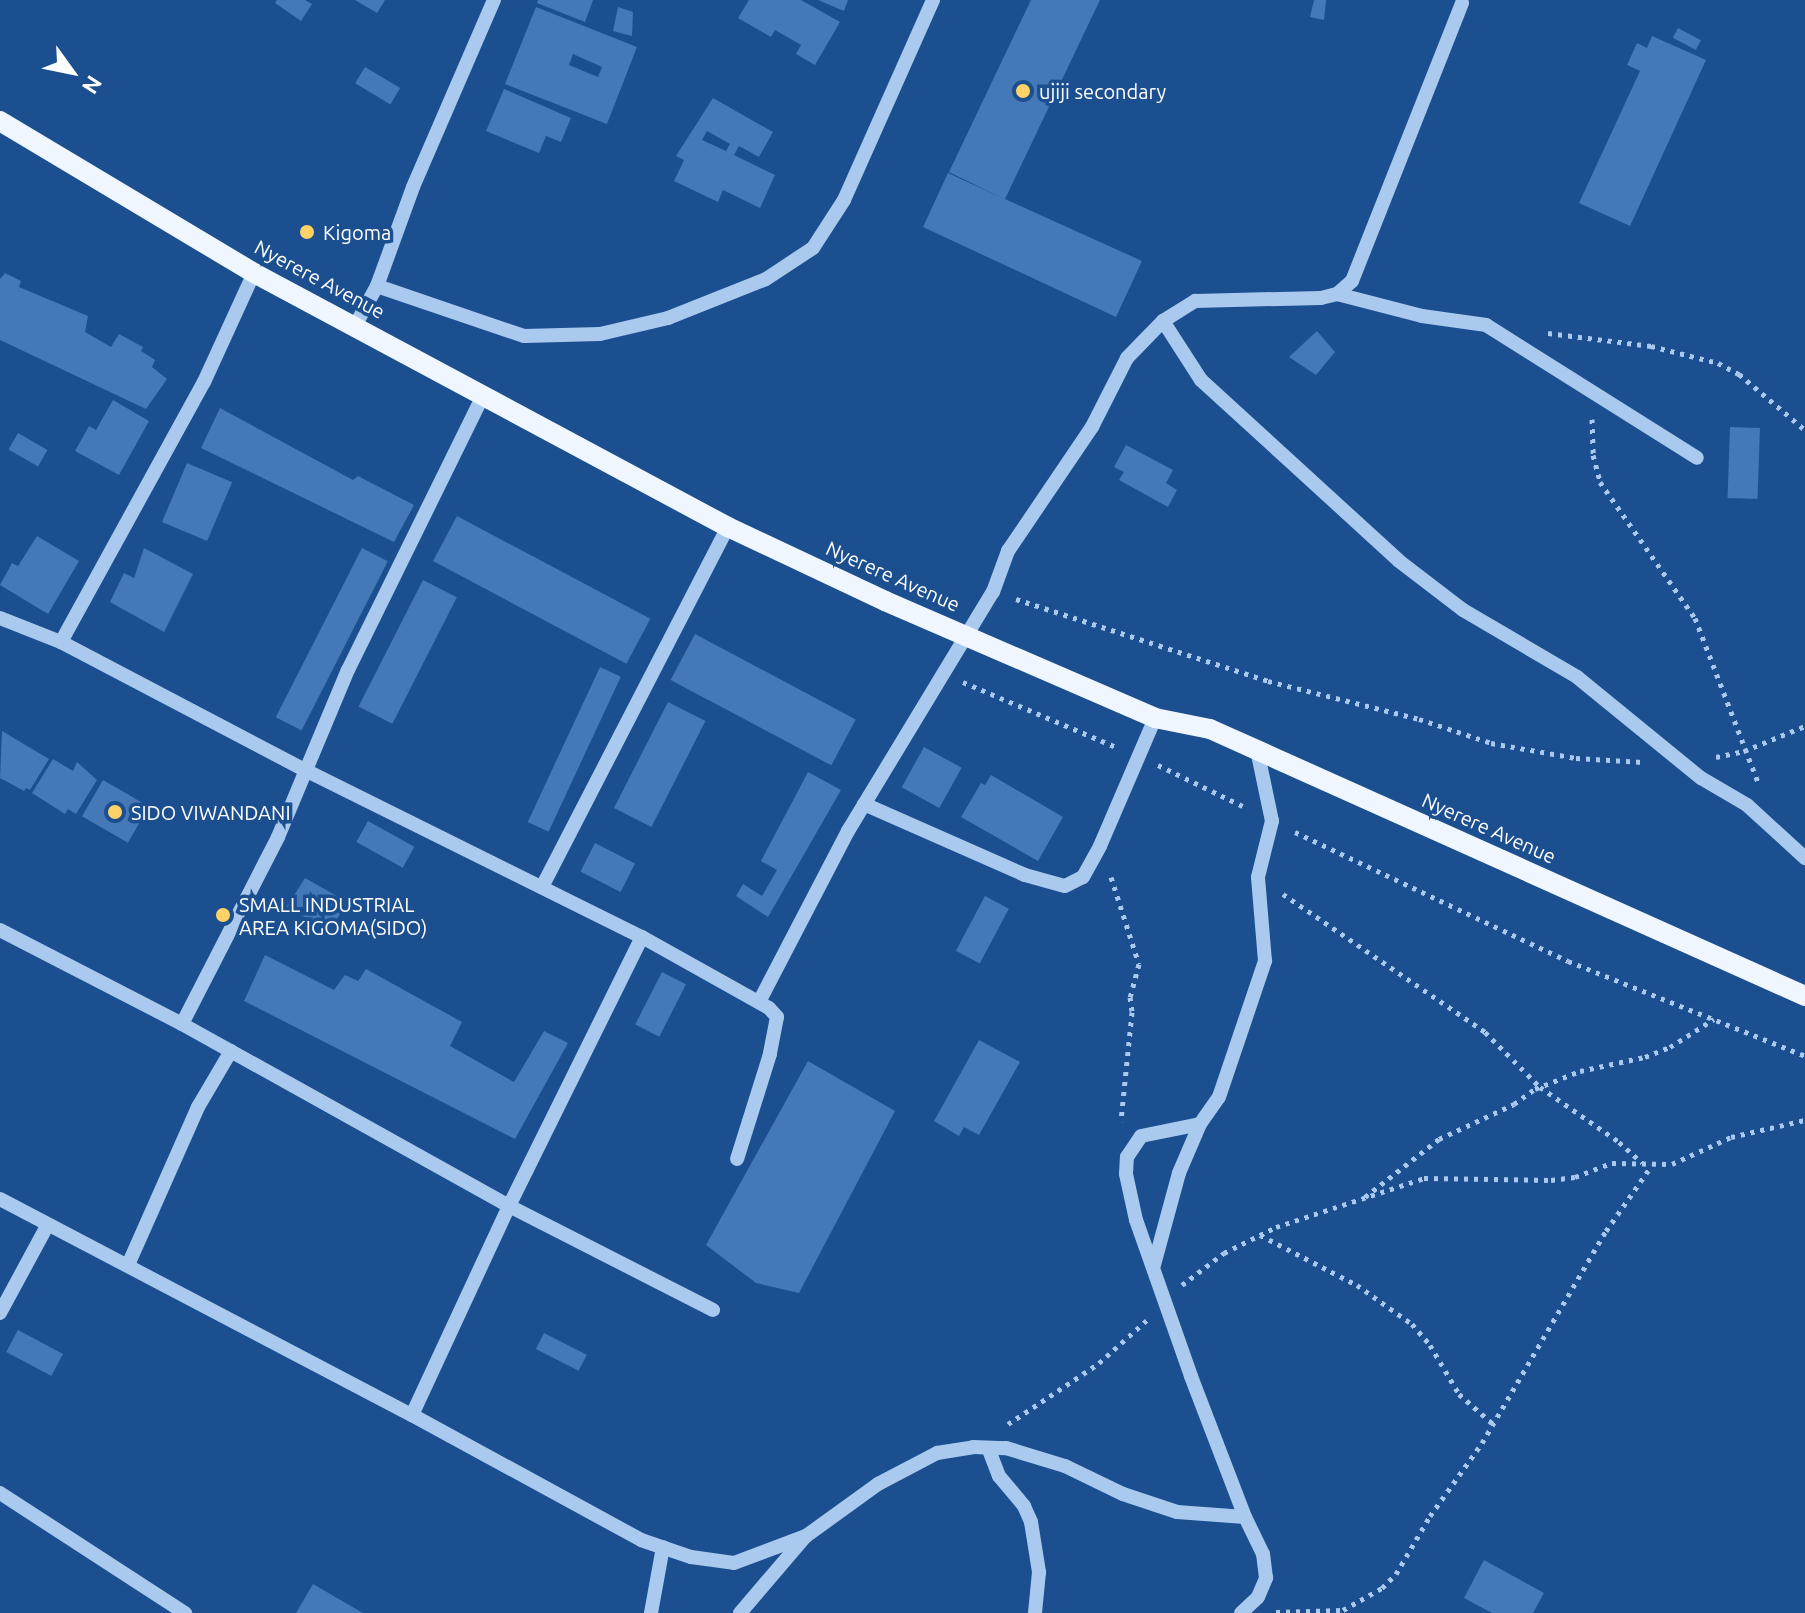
<!DOCTYPE html>
<style>
body{margin:0}
#map{position:relative;width:1805px;height:1613px;overflow:hidden;background:#1b4f8f;font-family:Ubuntu,sans-serif}
div>[style]{position:absolute}
[style*='--x']{left:calc(var(--x)*1px);top:calc(var(--y)*1px);width:calc(var(--w)*1px);rotate:calc(var(--a)*1deg)}
.building>*{inset:0;background:#4478b7;transform-origin:0 0}
.path>*{height:5px;margin-top:-2.5px;transform-origin:0;background:repeating-linear-gradient(90deg,#a9c9ee 0 4px,transparent 0 10px)}
.minor>*{height:14px;margin:-7px;padding:0 7px;transform-origin:7px;border-radius:7px;background:#a9c9ee}
.major>*{height:20px;margin:-10px;padding:0 10px;transform-origin:10px;border-radius:10px;background:#f0f6ff}
.dots>*{width:22px;height:22px;translate:-50% -50%;box-sizing:border-box;border:4px solid #1b4f8f;border-radius:50%}
span{translate:-50% -50%;white-space:nowrap;text-align:center;line-height:1.15;-webkit-text-stroke:7px #1b4f8f;paint-order:stroke}
.poi-label{font-size:20px;color:#fff}
.left{translate:0 -50%;text-align:left}
.street-label{font-size:20px;color:#fff}
.north{position:absolute;left:32px;top:32px;width:80px;height:80px;-webkit-text-stroke:6px #1b4f8f;paint-order:stroke;rotate:123deg;font-size:22px;font-weight:700;line-height:32px;text-align:center;color:#fff}
.north::after{content:'';display:block;margin:auto;width:28px;height:36px;background:#fff;clip-path:polygon(50% 0,100% 100%,50% 72%,0 100%)}
</style>
<div id="map">
<div class="building">
<i style="clip-path:polygon(277px 0,305px 0,312px 4px,301px 21px,275px 3px)"></i>
<i style="clip-path:polygon(355px 0,385px 0,377px 13px)"></i>
<i style="clip-path:polygon(538px 0,593px 0,585px 22px,537px 3px)"></i>
<i style="clip-path:polygon(749px 0,801px 0,840px 22px,815px 65px,796px 54px,801px 45px,775px 30px,771px 37px,738px 18px)"></i>
<i style="clip-path:polygon(818px 0,848px 0,844px 11px)"></i>
<i style="clip-path:polygon(1031px 0,1100px 0,1005px 199px,1142px 261px,1116px 317px,923px 227px,948px 173px,1002px 198px,949px 172px)"></i>
<i style="clip-path:polygon(1314px 0,1326px 0,1324px 20px,1310px 17px)"></i>
<i style="clip-path:polygon(evenodd,536px 7px,637px 47px,607px 124px,505px 84px,536px 7px,573px 54px,602px 67px,598px 77px,569px 65px,573px 54px)"></i>
<i style="clip-path:polygon(618px 7px,633px 12px,632px 36px,613px 31px)"></i>
<i style="left:1678px;top:28px;width:26px;height:11px;rotate:28deg"></i>
<i style="clip-path:polygon(1652px 36px,1706px 60px,1630px 226px,1579px 203px,1640px 71px,1627px 65px,1637px 43px,1647px 48px)"></i>
<i style="left:365px;top:67px;width:41px;height:19px;rotate:31deg"></i>
<i style="clip-path:polygon(504px 89px,571px 118px,561px 142px,546px 136px,539px 153px,486px 131px)"></i>
<i style="clip-path:polygon(evenodd,713px 98px,773px 132px,759px 157px,739px 146px,734px 155px,775px 175px,760px 208px,723px 190px,718px 202px,674px 181px,684px 160px,676px 156px,713px 98px,707px 131px,730px 144px,726px 151px,702px 140px,707px 131px)"></i>
<i style="clip-path:polygon(5px 273px,21px 281px,19px 287px,88px 316px,85px 332px,111px 347px,119px 334px,143px 347px,141px 351px,155px 360px,152px 367px,167px 379px,146px 409px,0 340px,0 279px)"></i>
<i style="clip-path:polygon(1317px 331px,1335px 352px,1316px 375px,1289px 357px)"></i>
<i style="clip-path:polygon(113px 400px,149px 421px,119px 475px,75px 451px,89px 426px,96px 430px)"></i>
<i style="clip-path:polygon(220px 408px,353px 480px,358px 476px,414px 505px,394px 542px,201px 448px)"></i>
<i style="left:1730px;top:427px;width:30px;height:71px;rotate:2deg"></i>
<i style="left:18px;top:433px;width:34px;height:19px;rotate:30deg"></i>
<i style="clip-path:polygon(1126px 445px,1173px 470px,1166px 483px,1177px 490px,1168px 507px,1119px 480px,1124px 472px,1114px 467px)"></i>
<i style="left:187px;top:463px;width:49px;height:64px;rotate:23deg"></i>
<i style="left:457px;top:516px;width:219px;height:51px;rotate:28deg"></i>
<i style="clip-path:polygon(37px 536px,79px 561px,48px 614px,0 585px,12px 563px,18px 566px)"></i>
<i style="clip-path:polygon(144px 548px,193px 574px,164px 632px,110px 602px,124px 573px,134px 578px)"></i>
<i style="left:362px;top:548px;width:29px;height:190px;rotate:27deg"></i>
<i style="left:423px;top:580px;width:38px;height:142px;rotate:27deg"></i>
<i style="left:695px;top:634px;width:182px;height:52px;rotate:28deg"></i>
<i style="left:600px;top:667px;width:23px;height:171px;rotate:25deg"></i>
<i style="left:668px;top:702px;width:42px;height:119px;rotate:27deg"></i>
<i style="clip-path:polygon(2px 731px,49px 759px,30px 790px,26px 788px,24px 791px,0 778px)"></i>
<i style="left:924px;top:747px;width:43px;height:46px;rotate:29deg"></i>
<i style="clip-path:polygon(53px 759px,73px 771px,77px 762px,97px 780px,76px 814px,68px 809px,65px 814px,32px 793px)"></i>
<i style="clip-path:polygon(808px 772px,841px 790px,768px 917px,736px 896px,743px 884px,762px 896px,777px 870px,761px 861px)"></i>
<i style="clip-path:polygon(991px 775px,1063px 817px,1038px 861px,961px 817px,981px 783px,985px 785px)"></i>
<i style="left:103px;top:780px;width:53px;height:42px;rotate:30deg"></i>
<i style="left:368px;top:821px;width:53px;height:24px;rotate:29deg"></i>
<i style="left:595px;top:843px;width:45px;height:32px;rotate:27deg"></i>
<i style="clip-path:polygon(305px 878px,344px 900px,339px 916px,329px 929px,286px 908px)"></i>
<i style="left:985px;top:896px;width:27px;height:62px;rotate:28deg"></i>
<i style="clip-path:polygon(265px 955px,334px 990px,345px 975px,358px 981px,366px 969px,462px 1022px,450px 1046px,514px 1082px,544px 1031px,568px 1043px,515px 1139px,244px 1001px)"></i>
<i style="left:662px;top:972px;width:27px;height:59px;rotate:27deg"></i>
<i style="clip-path:polygon(979px 1040px,1020px 1062px,979px 1135px,964px 1127px,959px 1136px,934px 1121px)"></i>
<i style="clip-path:polygon(808px 1061px,895px 1111px,799px 1293px,756px 1283px,706px 1245px)"></i>
<i style="left:18px;top:1330px;width:51px;height:25px;rotate:28deg"></i>
<i style="left:544px;top:1333px;width:48px;height:18px;rotate:27deg"></i>
<i style="clip-path:polygon(1484px 1560px,1544px 1593px,1533px 1613px,1492px 1613px,1464px 1598px)"></i>
<i style="clip-path:polygon(313px 1584px,363px 1613px,296px 1613px)"></i>
</div>
<div class="path">
<i style="--x:1548;--y:333;--w:104;--a:7.2"></i>
<i style="--x:1651;--y:346;--w:69;--a:14.2"></i>
<i style="--x:1718;--y:363;--w:24;--a:28"></i>
<i style="--x:1739;--y:374;--w:87;--a:40.3"></i>
<i style="--x:1592;--y:419;--w:36;--a:88"></i>
<i style="--x:1593;--y:455;--w:28;--a:75"></i>
<i style="--x:1600;--y:482;--w:166;--a:55.1"></i>
<i style="--x:1695;--y:618;--w:176;--a:69"></i>
<i style="--x:1016;--y:599;--w:265;--a:18"></i>
<i style="--x:1268;--y:681;--w:156;--a:14.1"></i>
<i style="--x:1419;--y:719;--w:76;--a:18.4"></i>
<i style="--x:1491;--y:743;--w:86;--a:10"></i>
<i style="--x:1576;--y:758;--w:67;--a:3.4"></i>
<i style="--x:963;--y:682;--w:166;--a:23"></i>
<i style="--x:1716;--y:757;--w:29;--a:-12"></i>
<i style="--x:1744;--y:751;--w:66;--a:-22.3"></i>
<i style="--x:1158;--y:765;--w:94;--a:25.8"></i>
<i style="--x:1295;--y:832;--w:302;--a:25.3"></i>
<i style="--x:1568;--y:961;--w:255;--a:21.8"></i>
<i style="--x:1111;--y:877;--w:91;--a:72.2"></i>
<i style="--x:1139;--y:964;--w:34;--a:105"></i>
<i style="--x:1130;--y:997;--w:15;--a:82"></i>
<i style="--x:1132;--y:1012;--w:110;--a:95.8"></i>
<i style="--x:1283;--y:894;--w:245;--a:34.3"></i>
<i style="--x:1485;--y:1032;--w:78;--a:45"></i>
<i style="--x:1540;--y:1087;--w:96;--a:34.8"></i>
<i style="--x:1619;--y:1142;--w:31;--a:42"></i>
<i style="--x:1365;--y:1197;--w:94;--a:-38.1"></i>
<i style="--x:1439;--y:1139;--w:83;--a:-25"></i>
<i style="--x:1514;--y:1104;--w:26;--a:-36"></i>
<i style="--x:1535;--y:1089;--w:48;--a:-21.8"></i>
<i style="--x:1580;--y:1071;--w:66;--a:-12.2"></i>
<i style="--x:1645;--y:1057;--w:27;--a:-22"></i>
<i style="--x:1670;--y:1047;--w:52;--a:-32.5"></i>
<i style="--x:1260;--y:1235;--w:109;--a:27.3"></i>
<i style="--x:1357;--y:1285;--w:67;--a:35.3"></i>
<i style="--x:1412;--y:1324;--w:28;--a:49"></i>
<i style="--x:1430;--y:1345;--w:57;--a:59.4"></i>
<i style="--x:1459;--y:1394;--w:44;--a:41.3"></i>
<i style="--x:1182;--y:1285;--w:53;--a:-37.3"></i>
<i style="--x:1224;--y:1253;--w:58;--a:-26.6"></i>
<i style="--x:1276;--y:1227;--w:156;--a:-18.3"></i>
<i style="--x:1424;--y:1178;--w:127;--a:0.9"></i>
<i style="--x:1551;--y:1180;--w:24;--a:-7"></i>
<i style="--x:1575;--y:1177;--w:40;--a:-21"></i>
<i style="--x:1612;--y:1163;--w:60;--a:1"></i>
<i style="--x:1672;--y:1164;--w:65;--a:-24.6"></i>
<i style="--x:1731;--y:1137;--w:76;--a:-12.9"></i>
<i style="--x:1008;--y:1424;--w:110;--a:-33.8"></i>
<i style="--x:1099;--y:1363;--w:64;--a:-41.9"></i>
<i style="--x:1276;--y:1612;--w:67;--a:-1.7"></i>
<i style="--x:1343;--y:1610;--w:45;--a:-29.4"></i>
<i style="--x:1382;--y:1588;--w:20;--a:-45"></i>
<i style="--x:1396;--y:1574;--w:67;--a:-59.6"></i>
<i style="--x:1430;--y:1516;--w:90;--a:-54.5"></i>
<i style="--x:1482;--y:1443;--w:246;--a:-59.7"></i>
<i style="--x:1606;--y:1231;--w:80;--a:-55.1"></i>
</div>
<div class="minor">
<i style="--x:377;--y:286;--w:155;--a:18.8"></i>
<i style="--x:524;--y:336;--w:76;--a:-1.5"></i>
<i style="--x:600;--y:334;--w:70;--a:-13.2"></i>
<i style="--x:668;--y:318;--w:105;--a:-21.7"></i>
<i style="--x:766;--y:279;--w:56;--a:-33.4"></i>
<i style="--x:813;--y:248;--w:57;--a:-57.1"></i>
<i style="--x:844;--y:200;--w:219;--a:-66"></i>
<i style="--x:1337;--y:294;--w:88;--a:14.5"></i>
<i style="--x:1422;--y:316;--w:65;--a:8"></i>
<i style="--x:1486;--y:325;--w:249;--a:32.2"></i>
<i style="--x:1163;--y:321;--w:70;--a:57.2"></i>
<i style="--x:1201;--y:380;--w:268;--a:42.4"></i>
<i style="--x:1399;--y:561;--w:81;--a:37.4"></i>
<i style="--x:1463;--y:610;--w:132;--a:30.4"></i>
<i style="--x:1577;--y:677;--w:160;--a:39.2"></i>
<i style="--x:1701;--y:778;--w:53;--a:30.4"></i>
<i style="--x:1747;--y:805;--w:79;--a:42.4"></i>
<i style="--x:356;--y:324;--w:43;--a:-61.1"></i>
<i style="--x:377;--y:286;--w:105;--a:-70"></i>
<i style="--x:413;--y:187;--w:204;--a:-66.6"></i>
<i style="--x:0;--y:618;--w:66;--a:21.5"></i>
<i style="--x:61;--y:642;--w:278;--a:27.7"></i>
<i style="--x:307;--y:771;--w:374;--a:26.4"></i>
<i style="--x:642;--y:937;--w:145;--a:29.2"></i>
<i style="--x:769;--y:1008;--w:12;--a:48"></i>
<i style="--x:777;--y:1017;--w:38;--a:101"></i>
<i style="--x:770;--y:1054;--w:110;--a:107.4"></i>
<i style="--x:61;--y:642;--w:297;--a:-61.2"></i>
<i style="--x:204;--y:382;--w:120;--a:-65.4"></i>
<i style="--x:864;--y:804;--w:176;--a:23.8"></i>
<i style="--x:1025;--y:875;--w:41;--a:15.4"></i>
<i style="--x:1065;--y:886;--w:20;--a:-27"></i>
<i style="--x:1083;--y:877;--w:35;--a:-61"></i>
<i style="--x:1100;--y:846;--w:139;--a:-66.7"></i>
<i style="--x:542;--y:887;--w:405;--a:-62.7"></i>
<i style="--x:0;--y:930;--w:205;--a:27.3"></i>
<i style="--x:182;--y:1024;--w:374;--a:29.1"></i>
<i style="--x:509;--y:1206;--w:229;--a:27"></i>
<i style="--x:759;--y:1002;--w:193;--a:-62.5"></i>
<i style="--x:848;--y:831;--w:280;--a:-58.8"></i>
<i style="--x:993;--y:592;--w:44;--a:-69.9"></i>
<i style="--x:1008;--y:551;--w:150;--a:-55.9"></i>
<i style="--x:1092;--y:427;--w:77;--a:-63.1"></i>
<i style="--x:1127;--y:358;--w:52;--a:-45.8"></i>
<i style="--x:1163;--y:321;--w:38;--a:-32"></i>
<i style="--x:1195;--y:301;--w:126;--a:-1.4"></i>
<i style="--x:1321;--y:298;--w:16;--a:-14"></i>
<i style="--x:1337;--y:294;--w:20;--a:-41"></i>
<i style="--x:1352;--y:281;--w:299;--a:-68.4"></i>
<i style="--x:182;--y:1024;--w:210;--a:-62.8"></i>
<i style="--x:278;--y:837;--w:181;--a:-67.3"></i>
<i style="--x:348;--y:670;--w:308;--a:-63.8"></i>
<i style="--x:0;--y:1199;--w:465;--a:27.7"></i>
<i style="--x:412;--y:1415;--w:261;--a:28.6"></i>
<i style="--x:641;--y:1540;--w:53;--a:18.8"></i>
<i style="--x:691;--y:1557;--w:43;--a:7.9"></i>
<i style="--x:734;--y:1563;--w:77;--a:-20.6"></i>
<i style="--x:806;--y:1536;--w:89;--a:-35.8"></i>
<i style="--x:878;--y:1484;--w:67;--a:-27.7"></i>
<i style="--x:937;--y:1453;--w:36;--a:-9"></i>
<i style="--x:973;--y:1447;--w:33;--a:2"></i>
<i style="--x:1006;--y:1448;--w:62;--a:17"></i>
<i style="--x:1065;--y:1466;--w:64;--a:25.8"></i>
<i style="--x:1123;--y:1494;--w:57;--a:18.4"></i>
<i style="--x:1177;--y:1512;--w:68;--a:4.2"></i>
<i style="--x:128;--y:1265;--w:173;--a:-66.1"></i>
<i style="--x:198;--y:1107;--w:65;--a:-59.5"></i>
<i style="--x:1154;--y:1265;--w:95;--a:-74.8"></i>
<i style="--x:1179;--y:1173;--w:53;--a:-66.8"></i>
<i style="--x:0;--y:1313;--w:99;--a:-61.6"></i>
<i style="--x:412;--y:1415;--w:230;--a:-65.1"></i>
<i style="--x:509;--y:1206;--w:300;--a:-63.7"></i>
<i style="--x:989;--y:1450;--w:28;--a:69"></i>
<i style="--x:999;--y:1476;--w:39;--a:50"></i>
<i style="--x:1024;--y:1506;--w:17;--a:66"></i>
<i style="--x:1031;--y:1522;--w:51;--a:80.9"></i>
<i style="--x:1039;--y:1572;--w:41;--a:95.6"></i>
<i style="--x:0;--y:1493;--w:221;--a:33"></i>
<i style="--x:651;--y:1613;--w:67;--a:-79.7"></i>
<i style="--x:740;--y:1613;--w:100;--a:-49.5"></i>
<i style="--x:1241;--y:1613;--w:23;--a:-43"></i>
<i style="--x:1258;--y:1597;--w:21;--a:-67"></i>
<i style="--x:1266;--y:1578;--w:24;--a:-97"></i>
<i style="--x:1263;--y:1554;--w:41;--a:-115.9"></i>
<i style="--x:1245;--y:1517;--w:151;--a:-111"></i>
<i style="--x:1191;--y:1376;--w:165;--a:-109.4"></i>
<i style="--x:1136;--y:1220;--w:47;--a:-102.3"></i>
<i style="--x:1126;--y:1174;--w:17;--a:-87"></i>
<i style="--x:1127;--y:1157;--w:25;--a:-56"></i>
<i style="--x:1141;--y:1136;--w:60;--a:-11.5"></i>
<i style="--x:1200;--y:1124;--w:33;--a:-55"></i>
<i style="--x:1219;--y:1097;--w:144;--a:-71.3"></i>
<i style="--x:1265;--y:961;--w:84;--a:-94.8"></i>
<i style="--x:1258;--y:877;--w:58;--a:-76"></i>
<i style="--x:1272;--y:821;--w:73;--a:-101.9"></i>
</div>
<div class="major">
<i style="--x:0;--y:121;--w:296;--a:30.9"></i>
<i style="--x:254;--y:273;--w:538;--a:28.19"></i>
<i style="--x:728;--y:527;--w:174;--a:25.2"></i>
<i style="--x:885;--y:601;--w:294;--a:23.4"></i>
<i style="--x:1155;--y:718;--w:56;--a:11.3"></i>
<i style="--x:1210;--y:729;--w:652;--a:24.17"></i>
</div>
<div class="dots">
<i style="left:1023px;top:91px;background:#ffd166"></i>
<i style="left:307px;top:232px;background:#ffd166"></i>
<i style="left:115px;top:812px;background:#ffd166"></i>
<i style="left:223px;top:915px;background:#ffd166"></i>
</div>
<div class="poi-label">
<span class="left" style="left:1039px;top:91px">ujiji secondary</span>
<span class="left" style="left:323px;top:232px">Kigoma</span>
<span class="left" style="left:131px;top:812px">SIDO VIWANDANI</span>
<span class="left" style="left:239px;top:916px">SMALL INDUSTRIAL<br>AREA KIGOMA(SIDO)</span>
</div>
<div class="street-label">
<span style="left:320px;top:279px;rotate:28deg">Nyerere Avenue</span>
<span style="left:893px;top:576px;rotate:24deg">Nyerere Avenue</span>
<span style="left:1489px;top:828px;rotate:24deg">Nyerere Avenue</span>
</div>
<div class="north">N</div>
</div>
